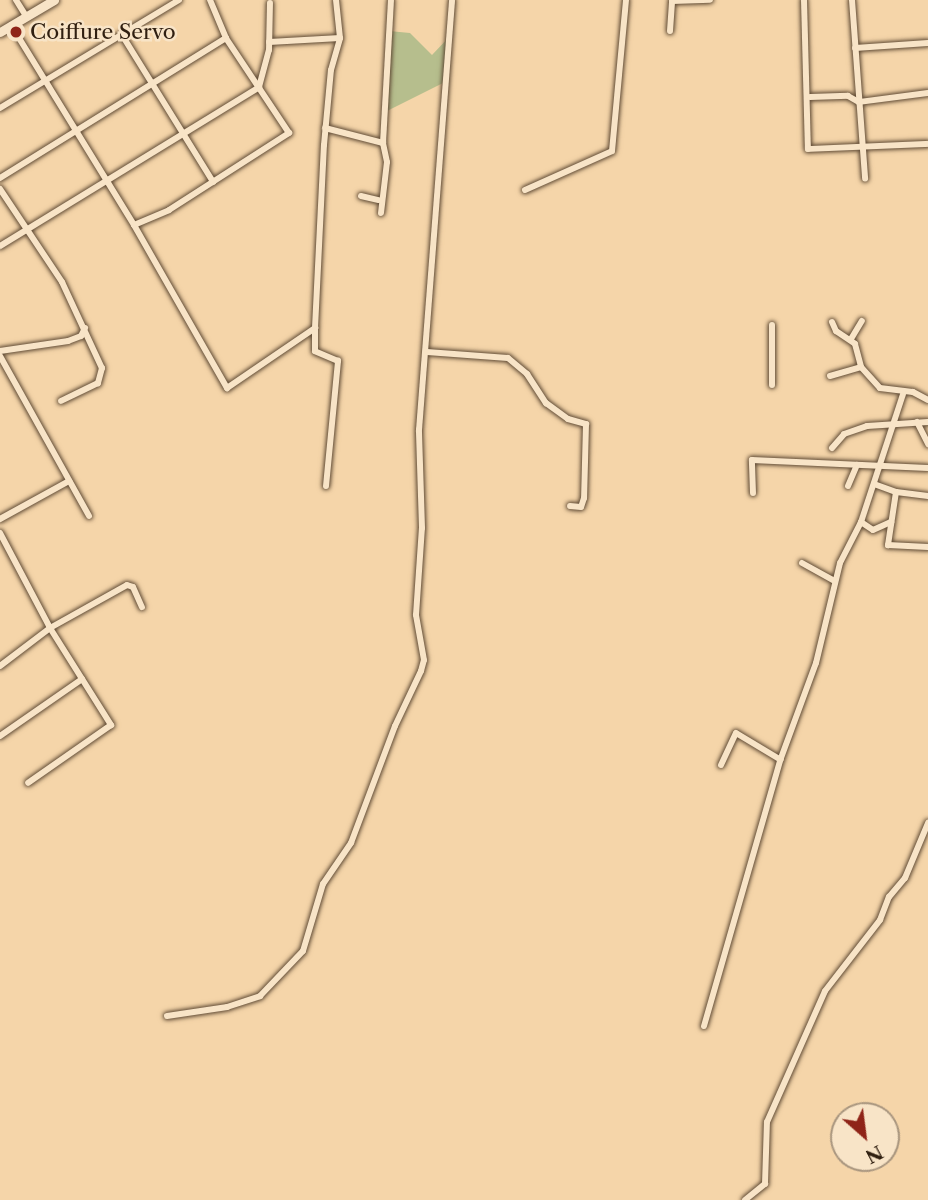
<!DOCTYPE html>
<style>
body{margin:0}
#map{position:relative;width:928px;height:1200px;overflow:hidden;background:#f5d5a9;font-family:"Libre Caslon Text",serif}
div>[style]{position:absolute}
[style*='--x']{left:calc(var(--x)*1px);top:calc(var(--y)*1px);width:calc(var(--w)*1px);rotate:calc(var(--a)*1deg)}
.green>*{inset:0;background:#b6be8d}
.roads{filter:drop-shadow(0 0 2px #614c36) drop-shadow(0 0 2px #614c36)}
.minor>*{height:6px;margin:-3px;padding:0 3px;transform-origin:3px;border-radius:3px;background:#f8e4c7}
.secondary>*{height:9px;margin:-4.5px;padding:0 4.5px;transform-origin:4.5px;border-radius:4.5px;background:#f8e4c7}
.dots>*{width:19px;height:19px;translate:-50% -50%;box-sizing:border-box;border:4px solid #f8e4c7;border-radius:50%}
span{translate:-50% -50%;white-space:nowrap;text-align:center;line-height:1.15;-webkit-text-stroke:5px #f8e4c7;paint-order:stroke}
.poi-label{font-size:21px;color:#301f10}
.left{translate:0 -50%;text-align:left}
.north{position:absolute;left:830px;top:1102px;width:70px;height:70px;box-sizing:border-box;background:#f8e4c7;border:2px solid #a8957e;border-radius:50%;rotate:152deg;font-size:19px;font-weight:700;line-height:28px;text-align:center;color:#301f10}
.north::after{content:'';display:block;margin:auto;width:24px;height:32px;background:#8f2418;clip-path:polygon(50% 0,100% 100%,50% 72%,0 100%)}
</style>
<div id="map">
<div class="green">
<i style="clip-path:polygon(389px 31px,410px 33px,432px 55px,450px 36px,447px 81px,385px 112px)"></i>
</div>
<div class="roads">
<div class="minor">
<i style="--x:16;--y:0;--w:19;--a:58"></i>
<i style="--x:804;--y:0;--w:149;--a:88.5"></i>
<i style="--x:808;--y:149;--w:120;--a:-2.4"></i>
<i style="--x:852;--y:0;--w:179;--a:85.8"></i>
<i style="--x:672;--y:1;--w:38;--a:-2"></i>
<i style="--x:11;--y:25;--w:235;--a:58.4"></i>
<i style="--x:134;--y:225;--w:188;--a:60.3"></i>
<i style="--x:227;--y:388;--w:107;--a:-34.3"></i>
<i style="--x:670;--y:31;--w:31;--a:-86"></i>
<i style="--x:122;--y:35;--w:173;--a:58.2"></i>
<i style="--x:269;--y:42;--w:71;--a:-3.2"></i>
<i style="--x:855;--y:48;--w:73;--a:-3.9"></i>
<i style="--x:810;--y:97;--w:38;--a:-2"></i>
<i style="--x:848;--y:96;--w:13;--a:29"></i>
<i style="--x:859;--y:102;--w:70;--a:-7.4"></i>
<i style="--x:0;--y:108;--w:209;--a:-31.1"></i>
<i style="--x:325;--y:128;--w:60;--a:14.5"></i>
<i style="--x:0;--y:178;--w:266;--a:-31.8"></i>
<i style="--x:0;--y:189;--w:112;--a:56.3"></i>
<i style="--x:62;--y:282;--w:95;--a:65.1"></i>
<i style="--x:102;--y:368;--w:16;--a:105"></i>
<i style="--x:98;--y:383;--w:41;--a:154.1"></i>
<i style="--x:525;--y:190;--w:95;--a:-24.1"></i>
<i style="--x:612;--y:151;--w:152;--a:-84.7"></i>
<i style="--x:361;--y:196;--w:18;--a:13"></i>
<i style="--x:381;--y:213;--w:51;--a:-83.3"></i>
<i style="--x:387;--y:162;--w:19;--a:-102"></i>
<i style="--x:383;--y:143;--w:143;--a:-86.8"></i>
<i style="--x:134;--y:225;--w:38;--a:-23"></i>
<i style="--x:169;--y:210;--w:143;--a:-32.7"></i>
<i style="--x:289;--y:133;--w:114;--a:-123.6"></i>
<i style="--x:226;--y:38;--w:41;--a:-112.8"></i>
<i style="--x:0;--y:246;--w:304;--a:-31.5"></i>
<i style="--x:259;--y:87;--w:38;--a:-75"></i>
<i style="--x:269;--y:50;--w:47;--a:-88.8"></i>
<i style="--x:832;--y:322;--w:10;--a:66"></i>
<i style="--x:836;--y:331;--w:23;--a:34"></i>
<i style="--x:855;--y:344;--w:24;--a:75"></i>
<i style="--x:851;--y:339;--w:21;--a:-59"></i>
<i style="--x:0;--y:351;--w:69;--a:-8.4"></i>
<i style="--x:68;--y:341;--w:14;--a:-21"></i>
<i style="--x:81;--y:336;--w:9;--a:-63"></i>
<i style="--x:427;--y:352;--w:81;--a:4.2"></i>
<i style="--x:508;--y:358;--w:25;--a:40"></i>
<i style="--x:527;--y:374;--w:35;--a:57"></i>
<i style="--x:546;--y:403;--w:27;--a:36"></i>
<i style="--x:568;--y:419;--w:19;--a:16"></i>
<i style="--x:586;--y:424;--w:74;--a:91.5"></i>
<i style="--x:584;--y:498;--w:9;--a:108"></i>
<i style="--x:581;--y:507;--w:11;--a:-175"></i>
<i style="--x:0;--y:356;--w:183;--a:60.9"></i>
<i style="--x:830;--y:376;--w:32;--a:-16"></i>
<i style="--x:861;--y:367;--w:28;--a:48"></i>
<i style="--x:880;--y:388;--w:33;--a:7"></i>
<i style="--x:913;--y:392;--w:17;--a:28"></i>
<i style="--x:772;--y:385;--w:60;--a:-90"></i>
<i style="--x:917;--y:422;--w:25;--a:63"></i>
<i style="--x:832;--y:448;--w:18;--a:-49"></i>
<i style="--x:844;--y:434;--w:24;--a:-19"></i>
<i style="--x:867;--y:426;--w:61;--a:-3.8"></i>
<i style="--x:874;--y:484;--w:23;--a:20"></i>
<i style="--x:326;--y:486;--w:126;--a:-84.5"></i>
<i style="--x:338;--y:361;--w:25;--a:-157"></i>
<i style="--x:315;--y:351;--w:23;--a:-90"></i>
<i style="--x:315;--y:328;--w:183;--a:-87.2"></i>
<i style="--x:324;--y:145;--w:75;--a:-84.7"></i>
<i style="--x:331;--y:70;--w:33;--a:-74"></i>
<i style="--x:340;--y:38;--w:38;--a:-96"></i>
<i style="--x:848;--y:486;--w:23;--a:-67"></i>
<i style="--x:753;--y:493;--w:33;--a:-92"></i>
<i style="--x:752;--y:460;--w:176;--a:2.6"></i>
<i style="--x:928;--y:496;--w:32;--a:-173"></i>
<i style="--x:896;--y:492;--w:54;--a:98.6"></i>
<i style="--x:888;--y:545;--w:40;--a:2.9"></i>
<i style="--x:0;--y:519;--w:79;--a:-28.8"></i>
<i style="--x:861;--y:522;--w:14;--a:34"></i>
<i style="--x:873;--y:530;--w:20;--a:-24"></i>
<i style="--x:0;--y:533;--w:107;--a:62.2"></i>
<i style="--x:50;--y:628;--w:115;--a:57.8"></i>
<i style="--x:111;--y:725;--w:101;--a:145.1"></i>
<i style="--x:802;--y:563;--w:37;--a:29"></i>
<i style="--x:0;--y:666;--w:63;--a:-37.2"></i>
<i style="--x:50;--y:628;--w:88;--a:-29.2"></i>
<i style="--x:127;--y:585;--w:6;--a:18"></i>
<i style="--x:133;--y:587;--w:22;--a:66"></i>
<i style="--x:0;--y:736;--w:100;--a:-34.8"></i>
<i style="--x:721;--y:765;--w:35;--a:-65"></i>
<i style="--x:736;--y:733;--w:52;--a:31"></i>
<i style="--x:167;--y:1016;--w:61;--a:-8.5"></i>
<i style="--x:227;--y:1007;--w:35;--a:-18"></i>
<i style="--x:260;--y:996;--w:62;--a:-46.3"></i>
<i style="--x:303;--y:951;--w:70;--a:-73.4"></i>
<i style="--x:323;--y:884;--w:50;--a:-55.7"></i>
<i style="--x:351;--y:843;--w:125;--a:-69.4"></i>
<i style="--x:395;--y:726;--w:61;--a:-64.7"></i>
<i style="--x:421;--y:671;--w:11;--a:-75"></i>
<i style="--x:424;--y:660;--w:46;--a:-100.1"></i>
<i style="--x:416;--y:615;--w:87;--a:-86.1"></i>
<i style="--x:422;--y:528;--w:98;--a:-91.8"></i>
<i style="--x:419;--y:430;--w:431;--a:-85.6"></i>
<i style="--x:704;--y:1026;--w:279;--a:-74"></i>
<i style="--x:781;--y:758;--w:101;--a:-69.8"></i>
<i style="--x:816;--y:663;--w:103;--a:-76.5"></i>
<i style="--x:840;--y:563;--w:46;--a:-62.9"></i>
<i style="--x:861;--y:522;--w:135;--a:-71.8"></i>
<i style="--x:745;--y:1200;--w:26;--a:-39"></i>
<i style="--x:765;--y:1184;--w:62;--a:-88.2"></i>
<i style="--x:767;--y:1122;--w:143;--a:-66.1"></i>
<i style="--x:825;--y:991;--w:90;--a:-52.2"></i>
<i style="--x:880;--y:920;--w:25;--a:-69"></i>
<i style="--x:889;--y:897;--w:25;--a:-50"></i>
<i style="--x:905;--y:878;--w:60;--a:-67.3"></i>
</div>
<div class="secondary">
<i style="--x:0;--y:32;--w:63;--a:-30.7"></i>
</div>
</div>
<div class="dots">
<i style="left:16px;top:32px;background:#8f2418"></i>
</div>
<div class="poi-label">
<span class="left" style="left:30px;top:32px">Coiffure Servo</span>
</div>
<div class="north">N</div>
</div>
